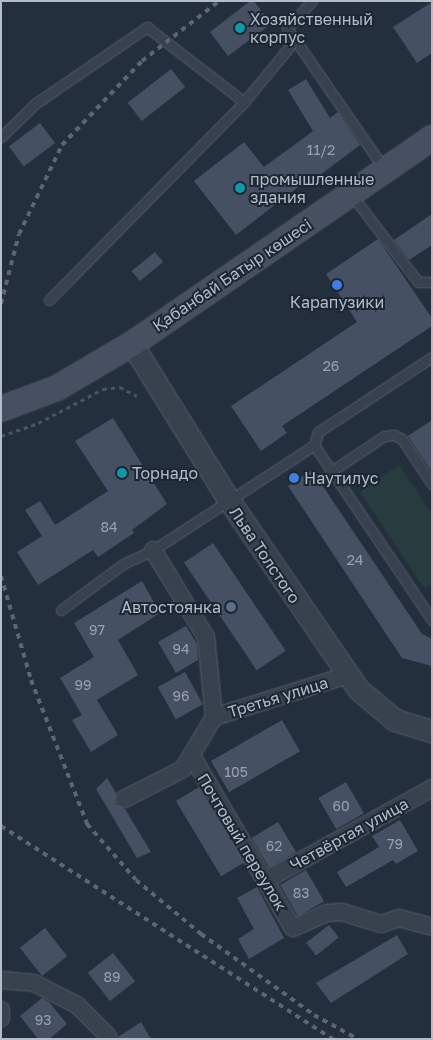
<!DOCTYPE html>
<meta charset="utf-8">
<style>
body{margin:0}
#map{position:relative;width:433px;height:1040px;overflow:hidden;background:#242f3e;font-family:"Golos Text",sans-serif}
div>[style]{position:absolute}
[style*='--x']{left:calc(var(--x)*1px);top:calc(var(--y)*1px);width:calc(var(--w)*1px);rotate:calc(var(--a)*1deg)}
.green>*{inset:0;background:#263c3f}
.building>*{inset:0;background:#455162;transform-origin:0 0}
.path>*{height:2.5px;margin-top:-1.25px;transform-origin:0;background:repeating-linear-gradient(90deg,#44595c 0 4px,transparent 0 8px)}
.roads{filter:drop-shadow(0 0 1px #565f6c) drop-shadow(0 0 1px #565f6c)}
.service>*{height:9px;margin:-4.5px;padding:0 4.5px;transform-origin:4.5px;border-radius:4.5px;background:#38414e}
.minor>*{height:16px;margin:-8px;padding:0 8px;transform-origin:8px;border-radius:8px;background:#38414e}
.tertiary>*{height:21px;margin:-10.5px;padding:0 10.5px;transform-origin:10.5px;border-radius:10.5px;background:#38414e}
.secondary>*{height:24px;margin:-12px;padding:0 12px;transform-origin:12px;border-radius:12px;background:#465061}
.rail>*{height:4px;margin-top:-2px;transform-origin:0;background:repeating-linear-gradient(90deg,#5a6575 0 5px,transparent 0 10px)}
.dots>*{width:14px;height:14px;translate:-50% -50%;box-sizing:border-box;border:2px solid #1d2633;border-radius:50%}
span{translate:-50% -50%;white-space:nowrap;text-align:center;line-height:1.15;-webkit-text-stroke:4px #1d2633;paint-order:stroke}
.number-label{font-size:14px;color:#98a1af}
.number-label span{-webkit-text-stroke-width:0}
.poi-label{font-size:16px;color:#b4bcc9}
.left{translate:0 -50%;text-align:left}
.right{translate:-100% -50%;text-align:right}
.street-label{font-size:16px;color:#b4bcc9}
.frame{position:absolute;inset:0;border:2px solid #b4bcc9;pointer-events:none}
</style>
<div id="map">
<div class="green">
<i style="clip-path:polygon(399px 465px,432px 514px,432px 583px,424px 588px,360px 492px)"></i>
</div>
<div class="building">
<i style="clip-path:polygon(250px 1px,254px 1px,271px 24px,228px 56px,210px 32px)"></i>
<i style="clip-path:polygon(432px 2px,432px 53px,417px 63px,393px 27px)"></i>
<i style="left:171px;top:69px;width:23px;height:55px;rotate:52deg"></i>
<i style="clip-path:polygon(306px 79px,330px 118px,338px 112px,360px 145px,304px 187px,302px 184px,236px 235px,194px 181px,244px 142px,264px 167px,313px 131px,288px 90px)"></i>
<i style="left:40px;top:123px;width:25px;height:39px;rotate:53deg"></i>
<i style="clip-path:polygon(432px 214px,432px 245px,409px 260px,394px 240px)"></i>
<i style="clip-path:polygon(378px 239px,432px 318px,432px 326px,282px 426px,287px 433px,261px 451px,231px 406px,357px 322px,326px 274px)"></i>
<i style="left:155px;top:252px;width:13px;height:30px;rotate:51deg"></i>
<i style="clip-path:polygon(113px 418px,167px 504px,132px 530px,134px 533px,98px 557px,93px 550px,38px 585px,17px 552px,42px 536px,25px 510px,40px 501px,55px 525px,108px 491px,75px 441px)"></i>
<i style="clip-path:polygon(432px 420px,432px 472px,408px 436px)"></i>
<i style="clip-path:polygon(312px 470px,422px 634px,432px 639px,432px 666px,402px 658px,288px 486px)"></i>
<i style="left:213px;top:543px;width:130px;height:35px;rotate:56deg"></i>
<i style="clip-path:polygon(142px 581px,160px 613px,118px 640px,138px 675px,97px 700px,118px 735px,91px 752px,72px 720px,82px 715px,60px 678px,94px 657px,74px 623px)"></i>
<i style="clip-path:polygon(186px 626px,197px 644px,198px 660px,176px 673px,158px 642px)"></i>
<i style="left:185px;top:672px;width:37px;height:31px;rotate:61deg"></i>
<i style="left:282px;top:720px;width:36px;height:82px;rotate:60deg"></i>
<i style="clip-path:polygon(107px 778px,116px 793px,115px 804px,125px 809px,151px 852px,137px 858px,96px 789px)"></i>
<i style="left:346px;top:782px;width:36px;height:32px;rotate:60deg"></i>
<i style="left:199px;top:787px;width:88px;height:27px;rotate:59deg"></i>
<i style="clip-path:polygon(400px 820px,418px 851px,396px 864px,393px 860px,346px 887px,337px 872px,379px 847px,372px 836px)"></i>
<i style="left:278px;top:822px;width:35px;height:31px;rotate:59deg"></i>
<i style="left:306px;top:870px;width:36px;height:30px;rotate:60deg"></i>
<i style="clip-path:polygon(257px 887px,284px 938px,249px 959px,238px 939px,254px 929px,237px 898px)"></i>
<i style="left:329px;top:925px;width:16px;height:29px;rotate:52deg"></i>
<i style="left:45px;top:928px;width:36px;height:32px;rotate:52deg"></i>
<i style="clip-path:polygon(397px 935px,408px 954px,331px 1003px,316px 983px)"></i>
<i style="left:113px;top:953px;width:36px;height:32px;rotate:52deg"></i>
<i style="clip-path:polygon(42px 998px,49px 1002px,67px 1024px,49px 1039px,38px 1039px,20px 1016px)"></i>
<i style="clip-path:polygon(141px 1022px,151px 1039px,118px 1039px,118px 1037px)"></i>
</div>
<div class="path">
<i style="--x:1;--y:436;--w:39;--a:-19"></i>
<i style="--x:38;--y:423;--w:73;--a:-27.6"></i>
<i style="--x:103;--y:389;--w:17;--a:-7"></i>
<i style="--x:120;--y:387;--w:19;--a:28"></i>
</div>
<div class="roads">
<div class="service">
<i style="--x:312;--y:1;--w:37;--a:133"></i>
<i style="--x:287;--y:28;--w:173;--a:55.4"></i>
<i style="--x:1;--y:137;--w:49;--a:-44.2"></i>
<i style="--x:36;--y:103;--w:135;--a:-34.4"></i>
<i style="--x:147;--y:27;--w:123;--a:37.7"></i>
<i style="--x:351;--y:194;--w:111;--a:52.7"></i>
<i style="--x:418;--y:282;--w:14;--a:0"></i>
<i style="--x:49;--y:300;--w:278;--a:-45.4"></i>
<i style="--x:244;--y:102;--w:80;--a:-50.6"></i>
<i style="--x:314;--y:445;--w:14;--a:-73"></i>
<i style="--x:318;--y:432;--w:136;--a:-33.3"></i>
<i style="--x:330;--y:472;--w:65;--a:-33.7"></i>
<i style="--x:384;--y:436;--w:10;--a:-6"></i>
<i style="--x:394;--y:435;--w:9;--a:27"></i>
<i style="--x:402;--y:439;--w:54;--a:56.3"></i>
<i style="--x:61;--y:610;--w:77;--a:-36.6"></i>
<i style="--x:123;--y:564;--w:33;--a:-25"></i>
<i style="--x:153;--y:550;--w:192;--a:-33.1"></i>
<i style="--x:314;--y:445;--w:211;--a:56"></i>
</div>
<div class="minor">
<i style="--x:153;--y:550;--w:102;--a:58.7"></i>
<i style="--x:206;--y:637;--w:80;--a:84.3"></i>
<i style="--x:192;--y:756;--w:199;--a:59.6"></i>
<i style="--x:293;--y:928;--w:37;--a:-24"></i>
<i style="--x:327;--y:913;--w:15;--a:-4"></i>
<i style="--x:342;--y:912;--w:41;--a:17.1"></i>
<i style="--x:381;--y:924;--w:19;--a:-18"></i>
<i style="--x:399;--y:918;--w:34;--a:15"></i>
<i style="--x:124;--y:799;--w:66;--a:-27"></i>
<i style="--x:183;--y:769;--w:61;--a:-59.2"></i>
<i style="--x:214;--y:717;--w:140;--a:-17.4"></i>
<i style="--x:266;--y:880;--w:190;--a:-29"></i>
<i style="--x:1;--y:980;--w:33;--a:5"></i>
<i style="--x:34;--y:983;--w:48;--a:27.1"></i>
<i style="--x:77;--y:1005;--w:44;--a:45"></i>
<i style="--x:1;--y:1010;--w:8;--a:90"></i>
</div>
<div class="tertiary">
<i style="--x:132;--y:344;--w:182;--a:58.2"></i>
<i style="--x:228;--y:499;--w:232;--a:55.6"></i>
<i style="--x:359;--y:690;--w:47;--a:39.8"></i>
<i style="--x:395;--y:720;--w:39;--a:17"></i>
</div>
<div class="secondary">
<i style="--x:1;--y:409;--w:60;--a:-20.6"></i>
<i style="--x:57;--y:388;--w:87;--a:-30.4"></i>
<i style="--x:132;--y:344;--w:364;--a:-34.5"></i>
</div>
</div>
<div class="rail">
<i style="--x:1;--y:304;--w:72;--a:-75.6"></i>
<i style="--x:19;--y:234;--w:99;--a:-64.2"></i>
<i style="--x:62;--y:145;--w:116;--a:-46.4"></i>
<i style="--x:142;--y:61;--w:98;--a:-37.9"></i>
<i style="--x:1;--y:576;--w:108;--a:73.9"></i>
<i style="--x:31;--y:680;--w:155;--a:68.7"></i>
<i style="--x:87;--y:824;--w:74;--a:48.8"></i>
<i style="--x:136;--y:880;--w:85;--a:39.7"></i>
<i style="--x:201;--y:934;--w:139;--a:35.6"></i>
<i style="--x:314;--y:1015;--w:50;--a:28.6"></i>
<i style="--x:1;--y:826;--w:394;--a:32.7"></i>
</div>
<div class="dots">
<i style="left:240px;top:28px;background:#0f9aa8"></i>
<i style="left:240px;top:188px;background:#0f9aa8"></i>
<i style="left:337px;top:285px;background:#3f7fe0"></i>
<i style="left:122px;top:473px;background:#0f9aa8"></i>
<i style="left:294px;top:478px;background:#3f7fe0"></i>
<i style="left:231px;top:607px;background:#5c6f8a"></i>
</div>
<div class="number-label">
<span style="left:321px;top:150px">11/2</span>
<span style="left:331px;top:366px">26</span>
<span style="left:109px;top:527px">84</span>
<span style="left:355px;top:560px">24</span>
<span style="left:97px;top:630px">97</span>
<span style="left:181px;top:649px">94</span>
<span style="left:83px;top:685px">99</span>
<span style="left:181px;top:696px">96</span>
<span style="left:236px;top:772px">105</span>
<span style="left:341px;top:806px">60</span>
<span style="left:395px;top:844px">79</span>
<span style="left:274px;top:846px">62</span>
<span style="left:301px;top:893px">83</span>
<span style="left:112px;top:977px">89</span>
<span style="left:43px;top:1020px">93</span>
</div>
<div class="poi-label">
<span class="left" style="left:250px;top:28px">Хозяйственный<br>корпус</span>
<span class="left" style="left:250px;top:188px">промышленные<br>здания</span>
<span style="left:337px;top:302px">Карапузики</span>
<span class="left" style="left:132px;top:473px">Торнадо</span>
<span class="left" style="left:304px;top:478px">Наутилус</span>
<span class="right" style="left:221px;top:607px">Автостоянка</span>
</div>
<div class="street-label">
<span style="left:232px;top:275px;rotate:-34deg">Қабанбай Батыр көшесі</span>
<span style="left:265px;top:555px;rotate:56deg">Льва Толстого</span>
<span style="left:278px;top:697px;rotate:-17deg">Третья улица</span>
<span style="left:349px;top:834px;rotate:-29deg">Четвёртая улица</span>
<span style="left:242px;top:842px;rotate:59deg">Почтовый переулок</span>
</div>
<div class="frame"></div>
</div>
